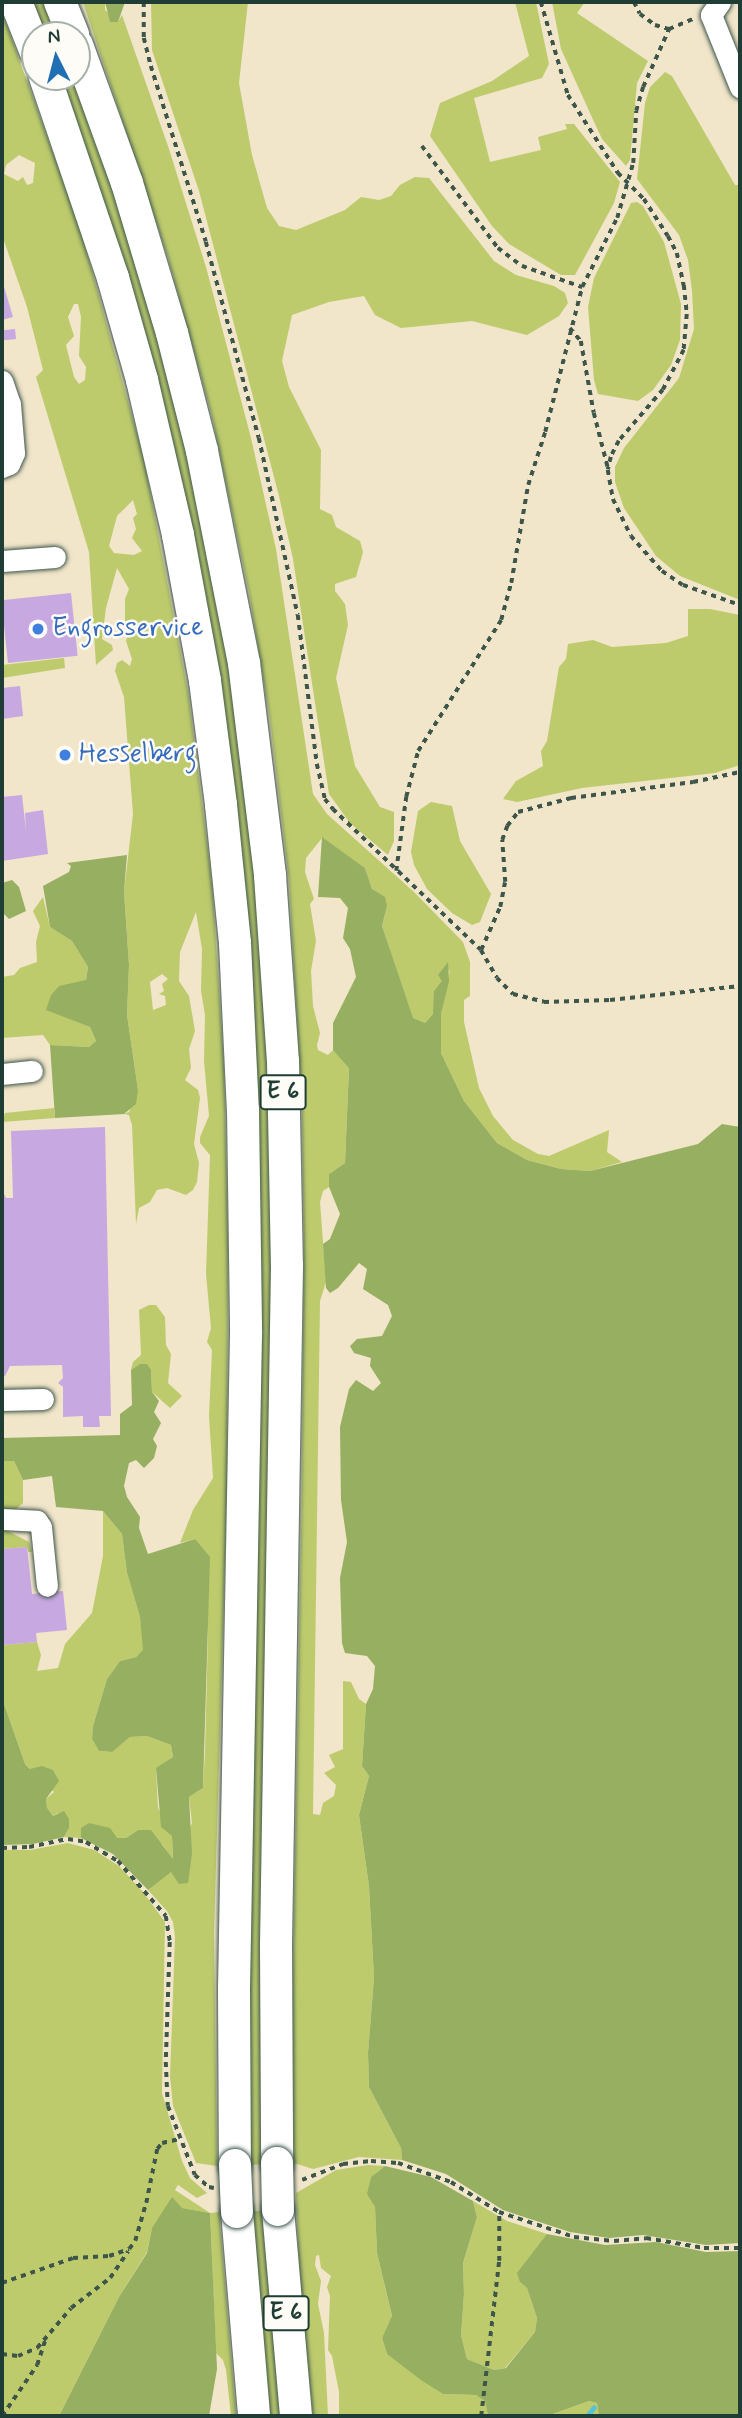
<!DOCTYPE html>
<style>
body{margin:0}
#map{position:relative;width:742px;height:2418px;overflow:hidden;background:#f1e5ca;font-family:Mynerve,sans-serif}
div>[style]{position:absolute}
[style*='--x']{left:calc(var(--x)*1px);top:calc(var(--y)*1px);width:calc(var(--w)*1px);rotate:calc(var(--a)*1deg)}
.green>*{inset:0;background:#bdcb6d}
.forest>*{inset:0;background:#96af60}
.stream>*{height:5px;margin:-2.5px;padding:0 2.5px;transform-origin:2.5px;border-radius:2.5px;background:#5ac2d6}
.building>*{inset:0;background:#c8a8e0;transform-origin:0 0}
.path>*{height:3.5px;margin-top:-1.75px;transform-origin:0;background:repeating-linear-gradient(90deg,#3e564a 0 5px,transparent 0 10px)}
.roads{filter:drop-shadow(0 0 2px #3e564a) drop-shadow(0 0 2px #3e564a)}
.minor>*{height:21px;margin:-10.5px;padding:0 10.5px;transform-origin:10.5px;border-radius:10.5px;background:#fff}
.highway>*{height:32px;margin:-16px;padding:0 16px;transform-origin:16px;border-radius:16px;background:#fff}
.bridges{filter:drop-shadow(0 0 2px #3e564a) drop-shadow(0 0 2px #3e564a)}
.highway-bridge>*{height:32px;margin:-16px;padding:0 16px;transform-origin:16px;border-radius:16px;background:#fff}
.dots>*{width:19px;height:19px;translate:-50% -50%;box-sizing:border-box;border:4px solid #fdfcf7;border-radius:50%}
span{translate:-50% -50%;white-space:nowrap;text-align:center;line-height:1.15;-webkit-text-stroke:5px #fdfcf7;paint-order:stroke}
.shield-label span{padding:2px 5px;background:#fdfcf7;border:2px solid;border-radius:5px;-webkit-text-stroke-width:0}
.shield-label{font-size:24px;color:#1f3d34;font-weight:700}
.shop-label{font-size:26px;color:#366cbe}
.left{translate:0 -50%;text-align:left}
.frame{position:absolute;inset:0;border:4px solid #1f3d34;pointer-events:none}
.north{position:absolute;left:21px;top:21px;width:70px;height:70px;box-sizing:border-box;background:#fdfcf7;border:2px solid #a4b0a9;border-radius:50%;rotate:354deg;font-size:19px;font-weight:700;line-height:28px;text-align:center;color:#1f3d34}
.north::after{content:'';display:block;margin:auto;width:24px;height:32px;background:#1f6fb2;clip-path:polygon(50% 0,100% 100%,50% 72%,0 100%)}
</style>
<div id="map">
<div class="green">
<i style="clip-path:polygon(29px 2px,48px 2px,61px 35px,42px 35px)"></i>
<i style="clip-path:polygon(83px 2px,105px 2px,105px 10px,118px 22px,122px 15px,169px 149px,206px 267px,251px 438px,276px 549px,313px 794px,327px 814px,414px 892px,463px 942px,470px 962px,470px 996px,464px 1000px,464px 1022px,479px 1088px,493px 1116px,513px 1140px,538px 1154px,549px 1156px,609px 1130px,607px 1152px,622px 1162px,590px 1171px,561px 1169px,527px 1160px,497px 1143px,464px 1101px,441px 1053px,441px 1014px,450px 969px,442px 981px,433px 1014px,425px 1023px,412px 1018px,382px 926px,387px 906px,372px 889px,365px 868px,322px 838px,306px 858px,305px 872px,314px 899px,310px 904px,316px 941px,311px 971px,313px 1006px,320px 1033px,317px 1045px,318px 1050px,328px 1055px,333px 1050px,349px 1067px,345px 1163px,329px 1174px,329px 1187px,323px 1191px,320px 1202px,326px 1282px,320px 1301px,313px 1814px,320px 1815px,323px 1803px,334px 1796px,336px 1785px,324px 1773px,335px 1767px,329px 1755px,343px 1749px,343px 1681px,351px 1682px,359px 1699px,366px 1704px,362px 1766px,369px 1776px,359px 1815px,369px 1886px,374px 1978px,368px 2053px,369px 2087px,401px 2148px,402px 2160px,359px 2157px,313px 2169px,294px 2163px,292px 2029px,302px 1488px,304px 1231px,302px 1107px,289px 880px,270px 719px,249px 592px,212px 416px,168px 257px)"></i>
<i style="clip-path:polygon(151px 2px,248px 2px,239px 83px,252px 155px,267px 208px,279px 226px,296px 230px,345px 210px,361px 197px,379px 200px,391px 196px,400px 185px,415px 177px,429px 178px,494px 261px,516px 275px,554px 286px,565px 293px,568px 303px,559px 316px,527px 335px,472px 321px,401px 328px,375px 315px,364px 296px,329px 302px,292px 315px,282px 361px,289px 387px,321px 450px,320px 509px,332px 515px,336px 527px,360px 541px,363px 552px,356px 577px,335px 584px,335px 591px,345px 604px,348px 625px,336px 678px,355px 766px,380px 807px,394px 812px,394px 841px,388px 855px,350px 823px,329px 794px,293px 559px,279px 496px,199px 191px,152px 50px)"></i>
<i style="clip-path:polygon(515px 2px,536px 2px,549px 64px,542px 78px,474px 98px,490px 162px,541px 150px,538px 137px,567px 129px,565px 124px,574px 124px,620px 182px,614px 203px,575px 275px,561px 275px,509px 244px,492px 226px,430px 136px,440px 103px,492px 81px,529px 56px)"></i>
<i style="clip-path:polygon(552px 2px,585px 2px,577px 13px,648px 61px,637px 83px,630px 160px,626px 166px,602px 139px,590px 113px,561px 49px)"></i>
<i style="clip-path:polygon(evenodd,2px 12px,80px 228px,144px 460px,188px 692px,212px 883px,224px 1067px,228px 1241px,227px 1492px,214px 1933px,217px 2166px,196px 2163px,173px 2106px,170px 2077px,175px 1937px,173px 1922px,167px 1911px,148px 1890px,165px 1874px,172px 1872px,192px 1823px,189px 1797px,203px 1788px,205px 1752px,208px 1633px,195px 1539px,180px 1543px,193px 1510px,213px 1478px,209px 1416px,212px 1350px,207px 1342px,211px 1328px,206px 1274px,210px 1155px,200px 1143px,200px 1137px,209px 1116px,204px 1061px,205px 1015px,201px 991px,202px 949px,196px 912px,180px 952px,179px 981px,189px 996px,195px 1031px,189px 1049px,191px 1068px,185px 1080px,198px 1090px,200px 1098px,194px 1144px,199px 1163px,197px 1182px,193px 1190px,186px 1195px,167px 1188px,157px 1190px,150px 1202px,139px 1208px,136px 1224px,132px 1125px,129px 1115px,124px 1114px,129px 1112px,138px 1090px,127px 1015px,129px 965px,124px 892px,133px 814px,124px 697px,115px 671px,117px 663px,122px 660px,130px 666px,132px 659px,126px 641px,128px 633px,125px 623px,125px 599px,129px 589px,117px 568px,106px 608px,102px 639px,112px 645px,113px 650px,96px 665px,89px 552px,36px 377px,43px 370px,27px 307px,2px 235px,2px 12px,19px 155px,35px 163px,33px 183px,27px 185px,23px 177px,18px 181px,4px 174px,6px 165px,19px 155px,2px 12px,74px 304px,78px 304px,81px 317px,79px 356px,86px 367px,85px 380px,79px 384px,74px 377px,66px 345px,74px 336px,68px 317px,74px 304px,2px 12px,133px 500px,137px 514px,133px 518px,136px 529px,132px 538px,142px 551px,134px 555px,114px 553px,109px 546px,117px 516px,133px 500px,2px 12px,162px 974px,168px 979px,162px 984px,164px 991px,159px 994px,165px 996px,166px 1005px,153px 1010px,150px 982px,162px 974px)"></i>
<i style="clip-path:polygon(665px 72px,672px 76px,735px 185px,740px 185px,740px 600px,680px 576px,656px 556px,624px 508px,615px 482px,615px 467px,624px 448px,679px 378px,694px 329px,692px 291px,688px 260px,679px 235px,637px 179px,645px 103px,650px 87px)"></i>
<i style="clip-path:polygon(58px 77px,77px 77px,103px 147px,191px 454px,246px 760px,273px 1117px,264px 2164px,248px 2165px,241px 875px)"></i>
<i style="clip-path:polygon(637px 202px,643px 206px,664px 242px,681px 304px,680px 340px,671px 365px,653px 390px,638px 401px,598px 394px,594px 380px,588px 307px,594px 278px,631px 203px)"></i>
<i style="clip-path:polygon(688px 609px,710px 609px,740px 615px,740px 765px,715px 773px,582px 788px,517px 802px,503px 799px,516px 781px,543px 766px,541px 751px,547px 741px,559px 667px,566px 659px,568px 644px,593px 640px,612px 647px,666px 643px,688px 636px)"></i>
<i style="clip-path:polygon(64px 658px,65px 668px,2px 678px,2px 665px)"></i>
<i style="clip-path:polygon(431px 802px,452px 806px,460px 841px,491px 894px,480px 922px,472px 925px,452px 913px,427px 889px,414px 865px,411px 852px,418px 811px)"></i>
<i style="clip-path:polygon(43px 897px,50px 927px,72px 941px,88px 967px,86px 980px,46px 1009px,90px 1027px,96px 1041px,89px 1047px,50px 1045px,43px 1035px,2px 1038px,2px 977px,14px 975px,20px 968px,37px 962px,36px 942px,40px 926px,33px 911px)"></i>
<i style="clip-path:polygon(54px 1108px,55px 1118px,2px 1122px,5px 1113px)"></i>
<i style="clip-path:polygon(149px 1305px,156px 1305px,165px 1317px,166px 1345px,171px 1354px,168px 1383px,182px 1396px,170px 1408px,152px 1392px,151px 1370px,140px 1364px,131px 1370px,133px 1362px,141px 1355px,139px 1310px)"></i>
<i style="clip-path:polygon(2px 1461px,14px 1461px,23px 1480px,23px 1503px,14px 1511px,2px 1513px)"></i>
<i style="clip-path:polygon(103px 1511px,122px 1534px,127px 1573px,140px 1617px,144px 1650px,136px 1657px,120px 1661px,107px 1679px,93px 1726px,92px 1739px,99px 1751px,111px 1752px,130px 1737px,147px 1736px,171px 1745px,173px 1757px,156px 1769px,158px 1808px,172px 1836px,173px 1860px,163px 1845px,138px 1830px,126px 1838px,116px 1838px,81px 1828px,81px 1838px,64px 1837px,69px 1828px,58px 1813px,53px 1816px,47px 1809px,46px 1799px,54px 1792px,25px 1764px,2px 1698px,2px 1645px,37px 1642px,41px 1655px,37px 1671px,58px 1668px,65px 1644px,92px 1613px,103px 1556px)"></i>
<i style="clip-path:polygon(2px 1528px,29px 1542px,32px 1552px,28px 1552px,27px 1547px,2px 1549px)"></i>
<i style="clip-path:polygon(68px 1843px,94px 1850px,119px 1866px,143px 1892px,165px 1922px,162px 2093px,182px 2161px,190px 2178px,207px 2193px,197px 2198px,178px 2185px,175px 2190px,210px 2213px,219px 2212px,236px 2416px,231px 2416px,226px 2370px,223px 2360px,216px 2353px,210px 2213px,181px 2208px,152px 2228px,147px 2252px,119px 2297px,59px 2416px,2px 2416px,2px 1850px,30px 1850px)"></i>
<i style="clip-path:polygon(368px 2165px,385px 2166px,371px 2177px,368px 2194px,375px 2207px,377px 2253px,392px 2317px,382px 2338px,387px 2354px,443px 2394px,476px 2395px,485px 2400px,488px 2416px,339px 2416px,339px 2392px,332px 2356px,328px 2350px,330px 2296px,327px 2287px,331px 2276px,321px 2268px,319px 2255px,316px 2256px,315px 2265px,321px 2281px,318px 2304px,324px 2333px,328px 2416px,313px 2416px,300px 2290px,296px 2193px,336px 2170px)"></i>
<i style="clip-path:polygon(473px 2201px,507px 2221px,547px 2234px,520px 2282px,527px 2288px,537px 2318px,535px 2332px,505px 2368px,494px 2370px,467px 2359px,461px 2335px,464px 2294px,463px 2263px,477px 2217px)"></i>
<i style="clip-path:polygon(250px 2211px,265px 2211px,282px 2416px,264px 2416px)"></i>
<i style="clip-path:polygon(589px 2401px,597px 2403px,599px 2416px,547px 2416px)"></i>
</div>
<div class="forest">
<i style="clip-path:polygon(105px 2px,125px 2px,118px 22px,110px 22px)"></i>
<i style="clip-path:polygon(322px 837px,365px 868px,372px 889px,385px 897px,387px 906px,382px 926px,413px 1018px,425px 1023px,433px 1014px,434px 991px,442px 981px,438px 975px,448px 962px,449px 981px,441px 1014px,441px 1053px,464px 1101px,497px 1143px,527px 1160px,561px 1169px,590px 1171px,698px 1144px,722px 1124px,740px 1127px,740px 2243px,706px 2245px,643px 2235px,609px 2238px,570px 2232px,503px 2210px,446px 2174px,402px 2160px,401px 2148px,369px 2087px,368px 2053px,374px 1978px,369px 1886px,359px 1815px,369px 1776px,362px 1766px,366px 1704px,373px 1689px,375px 1666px,367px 1656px,345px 1653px,342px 1643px,340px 1578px,347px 1542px,341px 1500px,340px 1427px,349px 1389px,356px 1380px,373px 1391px,381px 1383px,370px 1366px,371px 1358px,354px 1353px,350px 1346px,357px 1339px,382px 1336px,392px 1316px,388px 1305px,363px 1289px,367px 1269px,359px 1263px,338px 1288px,330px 1293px,326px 1288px,323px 1244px,330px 1239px,340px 1214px,329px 1187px,329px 1174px,345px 1163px,349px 1068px,333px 1050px,333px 1023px,356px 977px,350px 949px,343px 938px,348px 908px,340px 898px,318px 897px)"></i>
<i style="clip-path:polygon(127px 855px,124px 892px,129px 965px,127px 1015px,138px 1090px,136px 1104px,124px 1114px,55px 1118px,50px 1045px,89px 1047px,96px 1041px,90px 1027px,46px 1010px,51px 995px,59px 986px,86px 980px,88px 967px,72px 941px,50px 927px,43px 886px,69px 872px,71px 866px,67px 863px)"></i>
<i style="clip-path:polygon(12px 880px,19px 887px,26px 911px,9px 919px,2px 912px,2px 883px)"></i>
<i style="clip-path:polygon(140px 1364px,147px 1364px,151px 1370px,152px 1392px,159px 1401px,154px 1412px,161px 1423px,153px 1439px,157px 1446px,154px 1458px,144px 1468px,136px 1460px,129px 1463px,124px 1486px,127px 1497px,140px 1517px,139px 1528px,148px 1554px,195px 1539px,210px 1557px,203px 1788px,189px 1797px,192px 1854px,188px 1883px,179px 1884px,171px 1872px,148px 1890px,113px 1854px,81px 1838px,81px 1828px,89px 1823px,110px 1828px,117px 1838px,126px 1838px,138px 1830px,151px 1830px,173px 1859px,172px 1836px,161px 1827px,156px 1768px,173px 1757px,171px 1745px,147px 1736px,130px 1737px,112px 1752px,99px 1751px,92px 1739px,93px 1726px,107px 1679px,120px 1661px,136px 1657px,143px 1650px,140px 1617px,127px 1573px,122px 1534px,103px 1511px,56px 1507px,52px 1476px,23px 1480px,14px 1461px,2px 1461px,2px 1438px,120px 1435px,120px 1414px,132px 1405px,131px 1370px)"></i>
<i style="clip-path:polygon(2px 1698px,25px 1764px,30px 1769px,42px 1766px,53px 1770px,59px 1781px,46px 1799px,47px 1808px,53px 1816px,64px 1811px,69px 1819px,69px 1828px,64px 1837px,33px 1844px,2px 1845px)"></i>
<i style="clip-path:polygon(385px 2166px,431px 2177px,473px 2201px,477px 2217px,463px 2263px,464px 2294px,461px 2335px,467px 2359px,494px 2370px,506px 2368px,535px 2332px,537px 2318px,527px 2288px,520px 2282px,517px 2273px,547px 2234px,605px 2245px,656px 2242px,706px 2252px,740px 2251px,740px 2416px,599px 2416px,597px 2403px,589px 2401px,547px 2416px,488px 2416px,485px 2401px,476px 2395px,443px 2394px,421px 2380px,387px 2354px,382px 2338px,392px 2316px,377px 2253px,375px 2207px,367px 2194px,371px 2177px)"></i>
<i style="clip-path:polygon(172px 2197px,182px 2208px,210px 2213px,217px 2369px,209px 2416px,59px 2416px,119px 2297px,147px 2253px,152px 2228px)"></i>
</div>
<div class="stream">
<i style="--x:587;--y:2416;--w:11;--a:-52"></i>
</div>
<div class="building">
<i style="clip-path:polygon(2px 280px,13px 317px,2px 320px)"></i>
<i style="left:15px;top:329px;width:10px;height:12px;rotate:84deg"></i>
<i style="left:71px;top:593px;width:63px;height:70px;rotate:84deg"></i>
<i style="clip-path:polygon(20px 686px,23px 716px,2px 719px,2px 688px)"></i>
<i style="clip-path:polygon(22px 795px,26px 831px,25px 813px,43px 810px,48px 854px,2px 861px,2px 797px)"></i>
<i style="clip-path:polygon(105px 1127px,111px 1416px,99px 1416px,100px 1427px,83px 1427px,83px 1416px,63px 1417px,63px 1387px,58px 1383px,63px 1378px,62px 1365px,10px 1366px,5px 1376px,2px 1375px,2px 1190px,6px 1198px,13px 1198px,11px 1131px)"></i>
<i style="clip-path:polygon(27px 1547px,32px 1594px,63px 1591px,67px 1630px,36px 1633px,37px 1642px,2px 1645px,2px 1549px)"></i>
</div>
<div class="path">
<i style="--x:144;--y:2;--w:36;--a:90"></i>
<i style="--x:144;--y:38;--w:29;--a:76"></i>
<i style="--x:151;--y:66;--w:184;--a:72.6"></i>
<i style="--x:206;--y:242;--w:203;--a:74.9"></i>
<i style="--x:259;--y:438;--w:181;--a:77.6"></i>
<i style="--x:298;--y:615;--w:150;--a:82.7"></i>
<i style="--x:317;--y:764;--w:36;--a:77"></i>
<i style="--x:325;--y:799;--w:13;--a:51"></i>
<i style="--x:333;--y:809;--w:204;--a:43.6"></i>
<i style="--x:481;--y:950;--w:47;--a:-66.2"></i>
<i style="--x:500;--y:907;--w:25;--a:-79"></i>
<i style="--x:505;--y:882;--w:42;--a:-94.1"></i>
<i style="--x:502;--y:840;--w:15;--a:-70"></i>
<i style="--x:507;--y:826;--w:18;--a:-52"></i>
<i style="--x:518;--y:812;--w:55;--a:-14.8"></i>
<i style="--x:571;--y:798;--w:123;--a:-7.5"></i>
<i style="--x:693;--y:782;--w:48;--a:-12"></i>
<i style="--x:541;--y:2;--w:97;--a:73.8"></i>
<i style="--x:568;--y:95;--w:93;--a:57.3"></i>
<i style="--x:618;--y:173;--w:37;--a:45"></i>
<i style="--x:644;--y:199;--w:44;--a:57"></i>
<i style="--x:668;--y:236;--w:19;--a:62"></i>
<i style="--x:677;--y:253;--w:33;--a:78"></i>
<i style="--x:684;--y:285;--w:29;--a:84"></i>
<i style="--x:687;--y:314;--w:36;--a:95"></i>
<i style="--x:684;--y:350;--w:45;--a:117.7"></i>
<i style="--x:663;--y:390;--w:67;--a:130.8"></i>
<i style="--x:619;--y:441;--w:18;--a:117"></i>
<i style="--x:611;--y:457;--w:13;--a:103"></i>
<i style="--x:608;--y:470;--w:29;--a:80"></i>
<i style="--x:613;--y:499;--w:41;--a:64.1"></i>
<i style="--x:631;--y:536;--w:47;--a:48.5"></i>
<i style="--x:662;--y:571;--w:25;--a:34"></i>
<i style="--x:683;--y:585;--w:60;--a:19.3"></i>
<i style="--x:634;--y:2;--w:13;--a:63"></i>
<i style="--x:640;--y:14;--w:19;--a:36"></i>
<i style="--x:655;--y:25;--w:15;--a:16"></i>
<i style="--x:669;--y:29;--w:28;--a:-23"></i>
<i style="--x:422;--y:146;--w:127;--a:53.3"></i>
<i style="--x:498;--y:248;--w:30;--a:37"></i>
<i style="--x:522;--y:266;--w:64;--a:19.3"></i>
<i style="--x:582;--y:287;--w:77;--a:-63.1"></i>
<i style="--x:617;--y:218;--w:57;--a:-73.8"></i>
<i style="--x:633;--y:163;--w:52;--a:-86.7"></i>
<i style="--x:636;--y:111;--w:25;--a:-74"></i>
<i style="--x:643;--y:87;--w:64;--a:-65.9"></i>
<i style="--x:570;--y:328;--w:17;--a:50"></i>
<i style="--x:581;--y:341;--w:73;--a:79.8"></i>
<i style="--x:594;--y:413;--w:57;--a:75.7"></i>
<i style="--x:396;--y:871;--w:75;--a:-82.3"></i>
<i style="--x:406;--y:797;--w:48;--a:-75.4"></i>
<i style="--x:418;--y:751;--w:155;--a:-57.6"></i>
<i style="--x:501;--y:620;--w:38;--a:-75"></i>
<i style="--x:511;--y:583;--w:99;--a:-80.2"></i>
<i style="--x:528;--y:485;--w:56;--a:-72.2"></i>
<i style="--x:545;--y:432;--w:150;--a:-75.7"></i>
<i style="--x:481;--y:950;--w:32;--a:60"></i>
<i style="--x:497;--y:978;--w:23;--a:45"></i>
<i style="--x:513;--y:994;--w:32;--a:14"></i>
<i style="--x:544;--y:1002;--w:66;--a:-1.7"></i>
<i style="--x:610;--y:1000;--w:131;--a:-6.1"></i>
<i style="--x:2;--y:1848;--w:27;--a:-2"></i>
<i style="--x:29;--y:1847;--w:40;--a:-12"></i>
<i style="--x:68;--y:1839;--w:18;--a:9"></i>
<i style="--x:86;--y:1842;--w:37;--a:31"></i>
<i style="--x:118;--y:1861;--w:73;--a:48.9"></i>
<i style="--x:166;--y:1916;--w:26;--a:81"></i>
<i style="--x:170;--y:1942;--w:120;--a:91.9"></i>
<i style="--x:166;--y:2062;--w:44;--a:87.4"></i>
<i style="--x:168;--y:2106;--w:74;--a:68.6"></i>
<i style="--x:195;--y:2175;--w:18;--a:41"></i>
<i style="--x:209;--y:2187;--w:5;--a:11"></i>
<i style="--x:302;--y:2180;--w:44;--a:-21.3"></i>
<i style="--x:343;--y:2164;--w:28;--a:-6"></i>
<i style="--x:371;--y:2161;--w:27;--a:4"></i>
<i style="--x:398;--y:2163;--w:56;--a:19.7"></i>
<i style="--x:451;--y:2182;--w:57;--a:32"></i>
<i style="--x:499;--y:2212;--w:79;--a:18.4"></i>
<i style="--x:574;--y:2237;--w:40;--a:5.7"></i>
<i style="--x:614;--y:2241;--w:32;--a:-5"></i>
<i style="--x:646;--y:2238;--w:59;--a:9.8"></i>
<i style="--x:704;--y:2248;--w:36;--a:0"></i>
<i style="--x:2;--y:2283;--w:75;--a:-19.4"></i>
<i style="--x:73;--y:2258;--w:36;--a:-3"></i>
<i style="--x:109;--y:2256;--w:21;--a:-19"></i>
<i style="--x:129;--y:2249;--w:10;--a:-53"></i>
<i style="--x:135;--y:2241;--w:40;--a:-74"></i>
<i style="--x:146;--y:2203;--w:55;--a:-78.5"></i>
<i style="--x:157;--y:2149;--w:8;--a:-50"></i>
<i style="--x:162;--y:2143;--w:18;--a:-13"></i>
<i style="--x:2;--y:2354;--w:16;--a:7"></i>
<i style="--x:18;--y:2356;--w:21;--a:-23"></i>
<i style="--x:37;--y:2348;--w:52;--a:-49.6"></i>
<i style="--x:71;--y:2308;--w:49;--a:-37.6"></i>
<i style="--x:110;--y:2278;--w:32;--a:-56"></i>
<i style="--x:2;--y:2416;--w:62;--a:-55.5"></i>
<i style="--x:37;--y:2365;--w:25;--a:-72"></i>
<i style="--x:481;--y:2416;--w:156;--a:-83.4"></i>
<i style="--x:499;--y:2261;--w:49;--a:-90"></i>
</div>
<div class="roads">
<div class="minor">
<i style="--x:720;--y:2;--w:16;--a:125"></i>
<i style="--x:711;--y:15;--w:78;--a:68.1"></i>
<i style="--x:2;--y:381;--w:24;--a:71"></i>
<i style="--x:10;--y:404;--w:49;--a:85.3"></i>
<i style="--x:14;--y:453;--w:12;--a:114"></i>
<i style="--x:9;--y:464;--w:8;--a:157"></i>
<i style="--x:2;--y:561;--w:53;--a:-4.3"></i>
<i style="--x:2;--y:1074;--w:30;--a:-6"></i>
<i style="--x:2;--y:1400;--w:41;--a:-1.4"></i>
<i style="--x:2;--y:1519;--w:35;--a:3"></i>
<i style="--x:37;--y:1521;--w:7;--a:56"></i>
<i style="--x:41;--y:1527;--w:59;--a:84.2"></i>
</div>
<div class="highway">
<i style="--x:16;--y:2;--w:52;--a:68.4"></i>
<i style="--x:60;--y:2;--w:35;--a:68"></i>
<i style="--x:77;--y:45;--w:147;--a:70.1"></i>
<i style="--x:127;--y:183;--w:157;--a:73.3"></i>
<i style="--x:172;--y:333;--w:122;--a:75.7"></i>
<i style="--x:202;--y:451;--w:216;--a:78.8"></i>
<i style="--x:244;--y:663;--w:215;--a:83"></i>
<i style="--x:270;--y:876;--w:185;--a:86"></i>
<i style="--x:283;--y:1061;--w:205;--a:88.9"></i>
<i style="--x:287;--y:1266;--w:681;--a:90.93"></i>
<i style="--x:276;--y:1947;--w:216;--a:89.7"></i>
<i style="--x:45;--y:77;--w:212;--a:71.3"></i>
<i style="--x:113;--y:278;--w:106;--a:74.1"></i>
<i style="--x:142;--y:380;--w:159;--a:76.9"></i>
<i style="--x:178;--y:535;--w:148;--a:79.5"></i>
<i style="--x:205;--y:681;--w:125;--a:82.6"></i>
<i style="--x:221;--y:805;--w:139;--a:84.2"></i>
<i style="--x:235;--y:943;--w:167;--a:87.3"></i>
<i style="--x:243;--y:1110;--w:224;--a:89.2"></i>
<i style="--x:246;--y:1334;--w:655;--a:91.05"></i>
<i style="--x:234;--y:1989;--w:176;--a:89.7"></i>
<i style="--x:278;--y:2210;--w:207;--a:85"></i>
<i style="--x:237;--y:2212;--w:205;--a:85.2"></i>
</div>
</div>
<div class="bridges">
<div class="highway-bridge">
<i style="--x:277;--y:2163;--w:47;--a:88.8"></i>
<i style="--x:235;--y:2165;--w:47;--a:87.6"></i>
</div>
</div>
<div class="dots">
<i style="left:38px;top:629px;background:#3f7fe0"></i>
<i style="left:65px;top:755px;background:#3f7fe0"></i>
</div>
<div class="shield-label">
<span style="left:283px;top:1092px">E 6</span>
<span style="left:286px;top:2313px">E 6</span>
</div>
<div class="shop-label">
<span class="left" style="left:52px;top:629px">Engrosservice</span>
<span class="left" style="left:79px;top:755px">Hesselberg</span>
</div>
<div class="frame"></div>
<div class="north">N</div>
</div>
